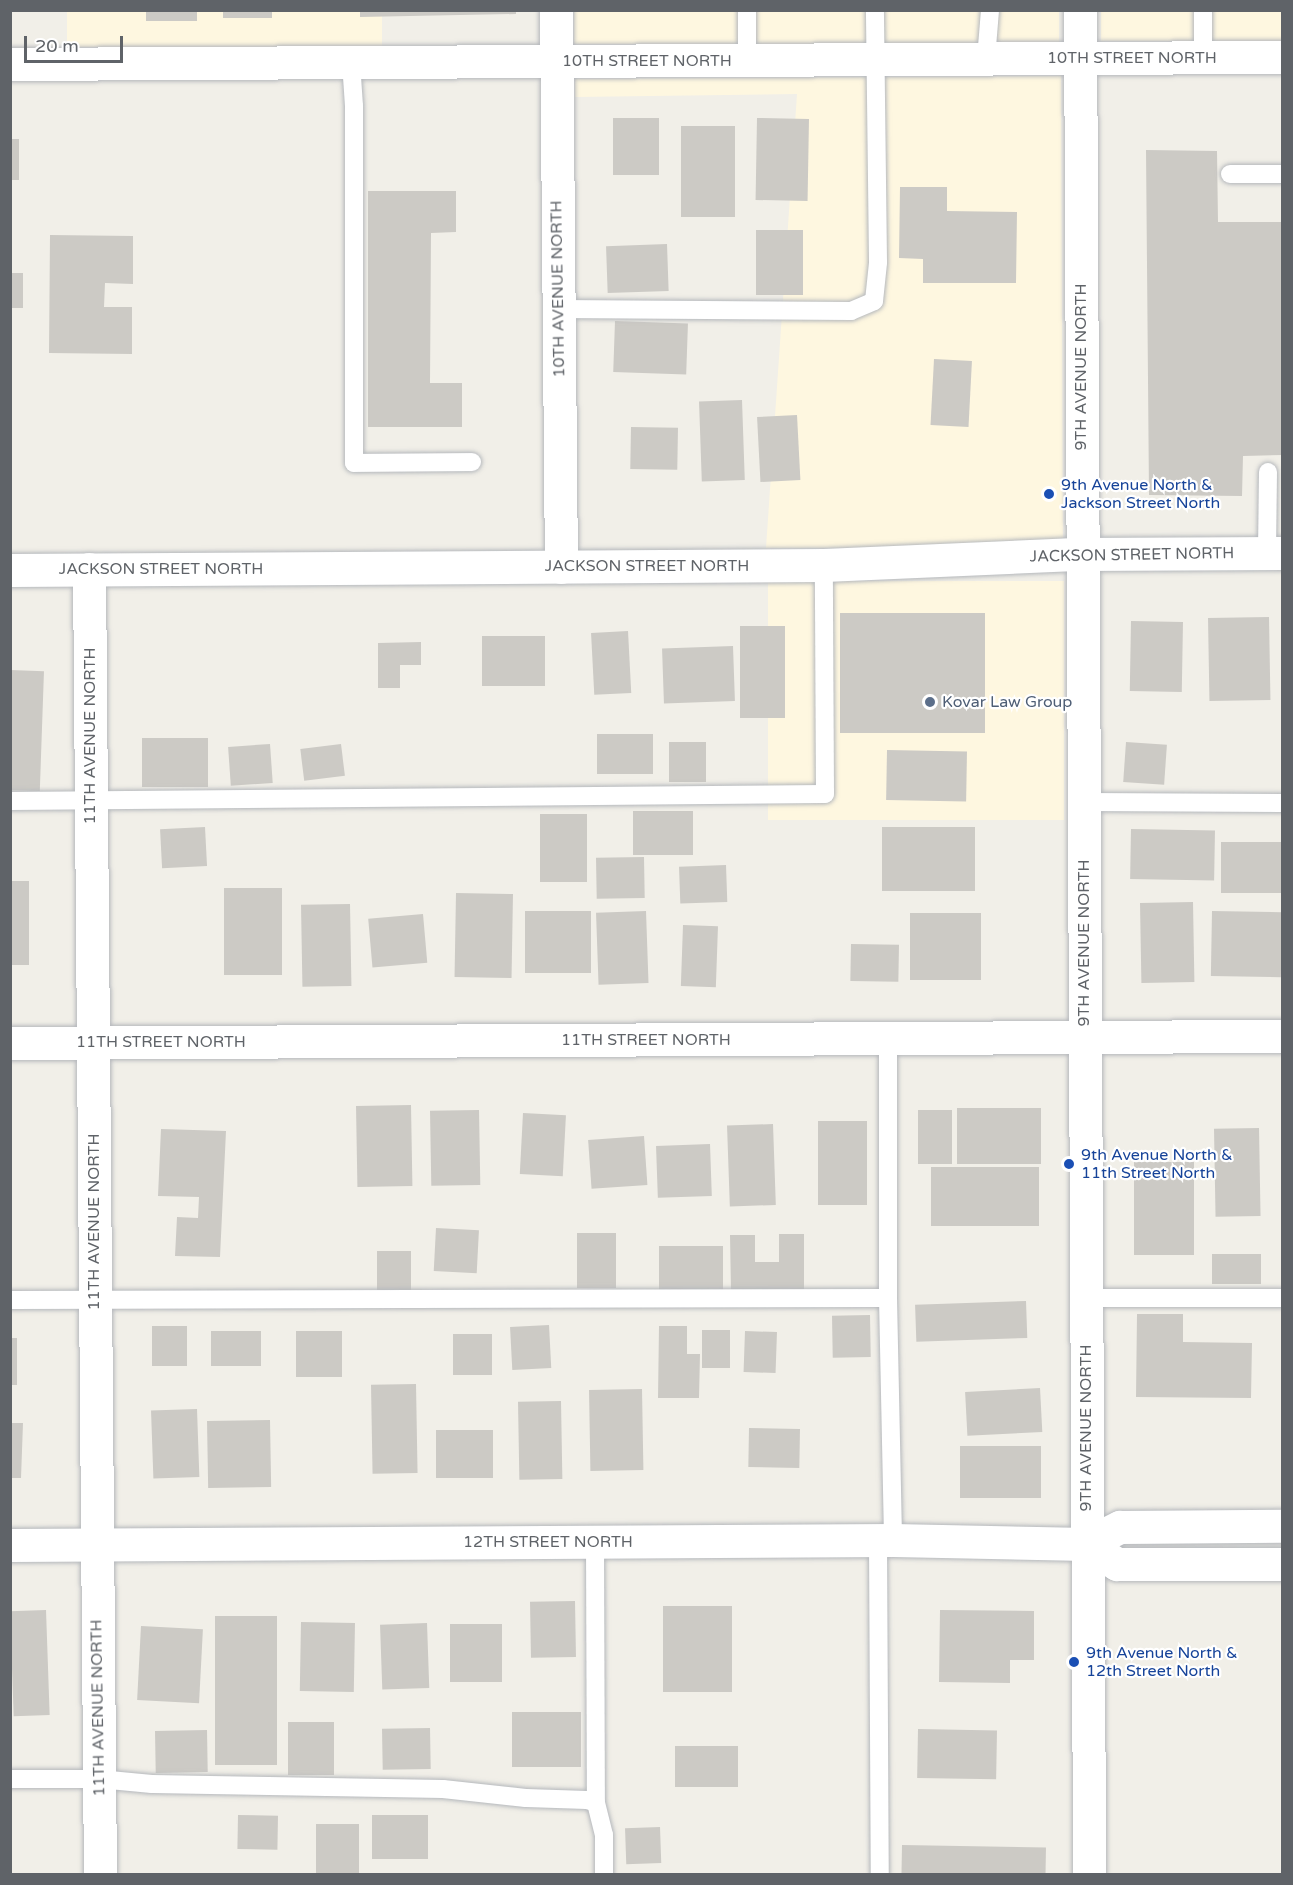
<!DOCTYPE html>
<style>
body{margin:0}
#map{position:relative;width:1293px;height:1885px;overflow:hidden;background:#f1efe8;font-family:"Varela Round",sans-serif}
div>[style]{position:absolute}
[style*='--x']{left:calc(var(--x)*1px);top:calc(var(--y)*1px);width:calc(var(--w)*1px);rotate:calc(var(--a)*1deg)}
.commercial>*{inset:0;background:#fef7e0;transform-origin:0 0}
.building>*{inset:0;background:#cccac5;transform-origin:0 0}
.roads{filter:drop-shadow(0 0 2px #b5b8bc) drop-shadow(0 0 2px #b5b8bc)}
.service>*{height:18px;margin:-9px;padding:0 9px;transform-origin:9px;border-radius:9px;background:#fff}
.minor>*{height:33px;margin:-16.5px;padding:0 16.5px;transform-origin:16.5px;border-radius:16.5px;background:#fff}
.tertiary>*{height:33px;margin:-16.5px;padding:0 16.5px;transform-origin:16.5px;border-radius:16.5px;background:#fff}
.dots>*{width:16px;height:16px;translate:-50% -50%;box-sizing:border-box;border:3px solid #fff;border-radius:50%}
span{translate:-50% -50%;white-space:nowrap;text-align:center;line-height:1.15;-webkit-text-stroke:4.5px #fff;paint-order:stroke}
.street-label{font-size:16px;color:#5f6368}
.transit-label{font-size:16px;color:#164399}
.left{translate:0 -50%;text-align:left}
.service-label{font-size:16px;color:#4e5e75}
.frame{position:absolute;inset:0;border:12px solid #5f6368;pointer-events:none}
.scale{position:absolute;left:24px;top:36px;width:99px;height:27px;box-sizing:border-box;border:3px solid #5f6368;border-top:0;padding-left:8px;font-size:18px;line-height:21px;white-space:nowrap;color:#5f6368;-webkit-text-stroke:4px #fff;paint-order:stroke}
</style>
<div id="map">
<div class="commercial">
<i style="left:67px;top:11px;width:315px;height:36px"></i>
<i style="left:574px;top:11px;width:485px;height:33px"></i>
<i style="left:1101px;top:11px;width:181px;height:30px"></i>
<i style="clip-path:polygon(1061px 76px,1063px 547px,766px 548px,797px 94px,575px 97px,575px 79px)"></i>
<i style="left:1064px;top:581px;width:239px;height:296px;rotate:90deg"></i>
</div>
<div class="building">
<i style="left:146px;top:10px;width:51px;height:11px"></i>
<i style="left:223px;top:10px;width:49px;height:8px"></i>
<i style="clip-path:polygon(360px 10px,516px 10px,516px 14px,360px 17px)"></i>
<i style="left:613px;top:118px;width:46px;height:57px"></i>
<i style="left:757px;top:118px;width:52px;height:82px;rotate:1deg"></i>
<i style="left:681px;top:126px;width:54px;height:91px"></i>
<i style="left:10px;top:139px;width:9px;height:41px"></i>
<i style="clip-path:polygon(1146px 150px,1217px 151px,1218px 222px,1282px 222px,1282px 455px,1243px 456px,1242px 496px,1149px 495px)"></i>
<i style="clip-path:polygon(900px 187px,947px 187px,947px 211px,1017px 212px,1016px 283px,923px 283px,923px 259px,899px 258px)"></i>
<i style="clip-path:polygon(368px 191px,456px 191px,456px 232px,431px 233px,430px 383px,462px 383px,462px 427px,368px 427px)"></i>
<i style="left:756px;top:230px;width:47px;height:65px"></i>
<i style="clip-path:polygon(50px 235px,133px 236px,133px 284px,105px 283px,104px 307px,132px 307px,132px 354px,49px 353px)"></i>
<i style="left:667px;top:244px;width:47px;height:61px;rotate:88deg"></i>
<i style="left:10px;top:273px;width:13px;height:35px"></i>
<i style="left:615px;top:321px;width:73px;height:51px;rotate:2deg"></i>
<i style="left:934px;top:359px;width:38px;height:66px;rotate:3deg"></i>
<i style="left:742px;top:400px;width:80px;height:43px;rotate:88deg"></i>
<i style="left:797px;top:415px;width:65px;height:40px;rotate:87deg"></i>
<i style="left:631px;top:427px;width:47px;height:42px;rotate:1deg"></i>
<i style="left:985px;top:613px;width:120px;height:145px;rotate:90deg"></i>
<i style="left:1269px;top:617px;width:83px;height:61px;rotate:89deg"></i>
<i style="left:1131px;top:621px;width:52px;height:70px;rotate:1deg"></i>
<i style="left:740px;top:626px;width:45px;height:92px"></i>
<i style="left:628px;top:631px;width:62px;height:37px;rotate:87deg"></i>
<i style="left:482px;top:636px;width:63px;height:50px"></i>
<i style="clip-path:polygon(421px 642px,421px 665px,400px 665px,400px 688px,378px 688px,378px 643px)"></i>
<i style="left:733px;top:646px;width:55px;height:71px;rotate:88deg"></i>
<i style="left:10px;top:670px;width:34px;height:120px;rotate:2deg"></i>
<i style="left:597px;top:734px;width:56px;height:40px"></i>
<i style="left:142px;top:738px;width:66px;height:49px"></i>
<i style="left:706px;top:742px;width:40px;height:37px;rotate:90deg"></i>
<i style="left:1126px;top:742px;width:41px;height:40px;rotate:4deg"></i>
<i style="left:270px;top:744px;width:39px;height:42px;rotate:86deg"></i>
<i style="left:341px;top:744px;width:32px;height:41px;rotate:83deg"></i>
<i style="left:887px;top:750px;width:80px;height:50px;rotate:1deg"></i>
<i style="left:693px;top:811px;width:44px;height:60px;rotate:90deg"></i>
<i style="left:540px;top:814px;width:47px;height:68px"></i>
<i style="left:205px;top:827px;width:39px;height:45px;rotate:87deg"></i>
<i style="left:882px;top:827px;width:93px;height:64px"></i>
<i style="left:1131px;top:829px;width:84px;height:50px;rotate:1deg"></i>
<i style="left:1282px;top:842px;width:51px;height:61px;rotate:90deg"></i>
<i style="left:644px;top:857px;width:41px;height:48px;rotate:89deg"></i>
<i style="left:726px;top:865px;width:37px;height:47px;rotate:88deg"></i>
<i style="left:10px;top:881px;width:19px;height:84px"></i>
<i style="left:224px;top:888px;width:58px;height:87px"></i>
<i style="left:456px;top:893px;width:57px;height:84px;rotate:1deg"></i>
<i style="left:1193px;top:902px;width:80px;height:53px;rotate:89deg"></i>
<i style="left:350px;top:904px;width:82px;height:49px;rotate:89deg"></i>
<i style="left:525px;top:911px;width:66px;height:62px"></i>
<i style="left:646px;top:911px;width:72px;height:50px;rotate:88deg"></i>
<i style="left:1212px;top:911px;width:70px;height:65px;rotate:1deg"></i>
<i style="left:910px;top:913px;width:71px;height:67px"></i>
<i style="left:423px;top:914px;width:49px;height:55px;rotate:85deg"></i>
<i style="left:683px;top:925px;width:35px;height:61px;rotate:2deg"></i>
<i style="left:851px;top:944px;width:48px;height:37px;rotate:1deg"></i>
<i style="left:411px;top:1105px;width:81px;height:55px;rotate:89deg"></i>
<i style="left:957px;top:1108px;width:84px;height:56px"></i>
<i style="left:479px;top:1110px;width:75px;height:49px;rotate:89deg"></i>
<i style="left:918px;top:1110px;width:34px;height:54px"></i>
<i style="left:523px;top:1113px;width:43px;height:61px;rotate:3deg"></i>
<i style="left:818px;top:1121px;width:49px;height:84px"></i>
<i style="left:773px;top:1124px;width:81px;height:46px;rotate:88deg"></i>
<i style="left:1259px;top:1128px;width:88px;height:45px;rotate:89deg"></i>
<i style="clip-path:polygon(161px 1129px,226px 1131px,220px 1257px,175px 1256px,177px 1217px,198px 1218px,199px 1197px,158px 1196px)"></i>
<i style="left:644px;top:1136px;width:49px;height:56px;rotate:86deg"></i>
<i style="left:710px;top:1144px;width:52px;height:54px;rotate:88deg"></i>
<i style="left:1134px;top:1162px;width:60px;height:93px"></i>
<i style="left:931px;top:1167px;width:108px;height:59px"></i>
<i style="left:436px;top:1228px;width:43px;height:43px;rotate:3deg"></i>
<i style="left:577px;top:1233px;width:39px;height:55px"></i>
<i style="clip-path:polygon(779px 1234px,804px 1234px,804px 1290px,731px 1291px,730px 1235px,755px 1235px,755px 1262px,779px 1262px)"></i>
<i style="left:659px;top:1246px;width:64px;height:46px"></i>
<i style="left:411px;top:1251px;width:40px;height:34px;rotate:90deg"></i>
<i style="left:1212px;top:1254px;width:49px;height:30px"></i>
<i style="left:1026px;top:1301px;width:37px;height:111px;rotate:88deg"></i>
<i style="clip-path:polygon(1137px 1314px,1183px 1314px,1183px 1342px,1252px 1343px,1251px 1398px,1136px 1397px)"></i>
<i style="left:870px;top:1315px;width:42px;height:38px;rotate:89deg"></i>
<i style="left:549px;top:1325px;width:43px;height:39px;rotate:87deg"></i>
<i style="left:152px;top:1326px;width:35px;height:40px"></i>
<i style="clip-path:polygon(659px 1326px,687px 1326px,687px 1354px,700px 1354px,699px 1398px,658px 1398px)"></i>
<i style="left:702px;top:1330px;width:28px;height:38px"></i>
<i style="left:211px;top:1331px;width:50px;height:35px"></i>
<i style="left:296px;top:1331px;width:46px;height:46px"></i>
<i style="left:745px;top:1331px;width:32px;height:41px;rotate:2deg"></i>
<i style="left:453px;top:1334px;width:39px;height:41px"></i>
<i style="left:10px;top:1338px;width:7px;height:47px"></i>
<i style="left:416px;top:1384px;width:89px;height:45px;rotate:89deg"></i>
<i style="left:1040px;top:1388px;width:44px;height:75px;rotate:87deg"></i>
<i style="left:642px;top:1389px;width:81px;height:53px;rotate:89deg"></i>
<i style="left:561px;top:1401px;width:78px;height:43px;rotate:89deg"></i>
<i style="left:197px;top:1409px;width:68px;height:46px;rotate:88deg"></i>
<i style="left:270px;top:1420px;width:67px;height:63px;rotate:89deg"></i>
<i style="clip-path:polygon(10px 1423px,23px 1423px,21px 1478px,10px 1478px)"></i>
<i style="left:749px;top:1428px;width:51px;height:39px;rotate:1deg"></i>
<i style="left:493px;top:1430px;width:48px;height:57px;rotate:90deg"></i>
<i style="left:960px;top:1446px;width:81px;height:52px"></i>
<i style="left:575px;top:1601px;width:56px;height:45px;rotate:89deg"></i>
<i style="left:663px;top:1606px;width:69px;height:86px"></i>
<i style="left:46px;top:1610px;width:105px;height:36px;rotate:88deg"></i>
<i style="clip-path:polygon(940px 1610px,1034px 1611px,1034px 1660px,1010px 1660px,1010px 1683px,939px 1682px)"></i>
<i style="left:215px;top:1616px;width:62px;height:149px"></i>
<i style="left:301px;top:1622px;width:54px;height:69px;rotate:1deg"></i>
<i style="left:427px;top:1623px;width:65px;height:47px;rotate:88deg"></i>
<i style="left:450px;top:1624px;width:52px;height:58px"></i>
<i style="left:141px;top:1626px;width:62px;height:74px;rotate:3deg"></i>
<i style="left:581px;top:1712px;width:55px;height:69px;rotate:90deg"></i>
<i style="left:288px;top:1722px;width:46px;height:53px"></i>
<i style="left:430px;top:1728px;width:41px;height:48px;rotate:89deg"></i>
<i style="left:918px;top:1729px;width:79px;height:49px;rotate:1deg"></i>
<i style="left:207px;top:1730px;width:42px;height:52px;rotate:89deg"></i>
<i style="left:675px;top:1746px;width:63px;height:41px"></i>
<i style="left:238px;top:1815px;width:40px;height:34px;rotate:1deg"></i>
<i style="left:372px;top:1815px;width:56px;height:44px"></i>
<i style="left:316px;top:1824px;width:43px;height:50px"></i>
<i style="left:660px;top:1827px;width:36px;height:35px;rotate:88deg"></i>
<i style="left:902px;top:1845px;width:144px;height:29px;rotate:1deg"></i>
</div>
<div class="roads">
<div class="service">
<i style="--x:747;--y:10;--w:50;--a:90"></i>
<i style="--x:1203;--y:10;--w:48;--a:90"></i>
<i style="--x:986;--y:59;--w:49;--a:-85.3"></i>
<i style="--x:351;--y:62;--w:44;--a:86.1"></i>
<i style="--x:354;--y:106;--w:357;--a:90"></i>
<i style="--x:354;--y:463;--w:118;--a:-0.5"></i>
<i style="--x:1230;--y:174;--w:52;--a:0"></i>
<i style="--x:558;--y:309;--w:293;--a:0.4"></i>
<i style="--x:851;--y:311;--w:25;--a:-23"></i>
<i style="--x:874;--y:301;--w:39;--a:-84"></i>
<i style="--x:878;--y:262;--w:252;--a:-90.7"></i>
<i style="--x:1267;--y:553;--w:81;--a:-89.3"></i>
<i style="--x:10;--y:801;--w:815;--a:-0.49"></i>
<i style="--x:825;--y:794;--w:229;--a:-90.3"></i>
<i style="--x:1084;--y:802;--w:198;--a:0.3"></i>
<i style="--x:888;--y:1038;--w:260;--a:90"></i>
<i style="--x:888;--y:1298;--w:242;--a:88.8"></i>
<i style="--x:1087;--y:1298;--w:195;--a:0"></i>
<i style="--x:10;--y:1300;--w:878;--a:-0.13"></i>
<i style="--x:878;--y:1540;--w:334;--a:89.7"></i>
<i style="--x:595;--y:1542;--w:261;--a:89.8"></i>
<i style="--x:10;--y:1779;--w:89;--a:0"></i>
<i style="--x:99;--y:1779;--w:53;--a:5.4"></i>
<i style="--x:152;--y:1784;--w:291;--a:1"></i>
<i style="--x:443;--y:1789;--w:83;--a:6.2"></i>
<i style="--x:526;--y:1798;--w:61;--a:1.9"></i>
<i style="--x:587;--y:1800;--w:9;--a:18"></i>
<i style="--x:596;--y:1803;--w:33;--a:76"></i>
<i style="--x:604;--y:1835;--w:39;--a:90"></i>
</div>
<div class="minor">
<i style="--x:556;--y:10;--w:557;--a:89.49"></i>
<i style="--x:10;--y:64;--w:1272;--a:-0.32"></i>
<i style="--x:89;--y:569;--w:1305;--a:89.52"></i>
<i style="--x:10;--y:570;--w:814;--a:-0.35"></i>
<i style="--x:824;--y:565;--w:257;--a:-2.5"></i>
<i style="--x:1081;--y:554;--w:201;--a:-0.3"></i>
<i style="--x:10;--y:1043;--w:1272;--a:-0.32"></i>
<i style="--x:1086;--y:1544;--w:37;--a:33"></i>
<i style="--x:1117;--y:1564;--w:165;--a:0"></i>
<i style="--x:10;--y:1545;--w:883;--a:-0.32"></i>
<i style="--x:893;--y:1540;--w:193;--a:1.2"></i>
<i style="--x:1086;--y:1544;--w:38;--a:-27"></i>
<i style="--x:1120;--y:1527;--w:162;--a:-0.4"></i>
</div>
<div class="tertiary">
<i style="--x:1080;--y:10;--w:1864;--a:89.72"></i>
</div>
</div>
<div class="dots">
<i style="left:1049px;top:494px;background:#1a4fb4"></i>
<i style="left:930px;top:702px;background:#5c6f8a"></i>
<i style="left:1069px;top:1164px;background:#1a4fb4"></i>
<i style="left:1074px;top:1662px;background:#1a4fb4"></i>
</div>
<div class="street-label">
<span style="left:1132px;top:58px">10TH STREET NORTH</span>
<span style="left:647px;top:61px">10TH STREET NORTH</span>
<span style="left:558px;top:289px;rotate:-91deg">10TH AVENUE NORTH</span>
<span style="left:1081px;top:367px;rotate:-90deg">9TH AVENUE NORTH</span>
<span style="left:1132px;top:555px;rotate:-1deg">JACKSON STREET NORTH</span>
<span style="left:647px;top:566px">JACKSON STREET NORTH</span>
<span style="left:161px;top:569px">JACKSON STREET NORTH</span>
<span style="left:90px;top:736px;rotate:-90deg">11TH AVENUE NORTH</span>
<span style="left:1084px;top:943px;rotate:-90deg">9TH AVENUE NORTH</span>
<span style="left:646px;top:1040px">11TH STREET NORTH</span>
<span style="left:161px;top:1042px">11TH STREET NORTH</span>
<span style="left:94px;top:1222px;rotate:-90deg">11TH AVENUE NORTH</span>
<span style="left:1086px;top:1428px;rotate:-90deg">9TH AVENUE NORTH</span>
<span style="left:548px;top:1542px">12TH STREET NORTH</span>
<span style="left:98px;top:1708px;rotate:-91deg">11TH AVENUE NORTH</span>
</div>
<div class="transit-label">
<span class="left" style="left:1061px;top:494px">9th Avenue North &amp;<br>Jackson Street North</span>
<span class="left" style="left:1081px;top:1164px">9th Avenue North &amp;<br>11th Street North</span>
<span class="left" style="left:1086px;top:1662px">9th Avenue North &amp;<br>12th Street North</span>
</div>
<div class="service-label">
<span class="left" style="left:942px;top:702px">Kovar Law Group</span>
</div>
<div class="frame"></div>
<div class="scale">20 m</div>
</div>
